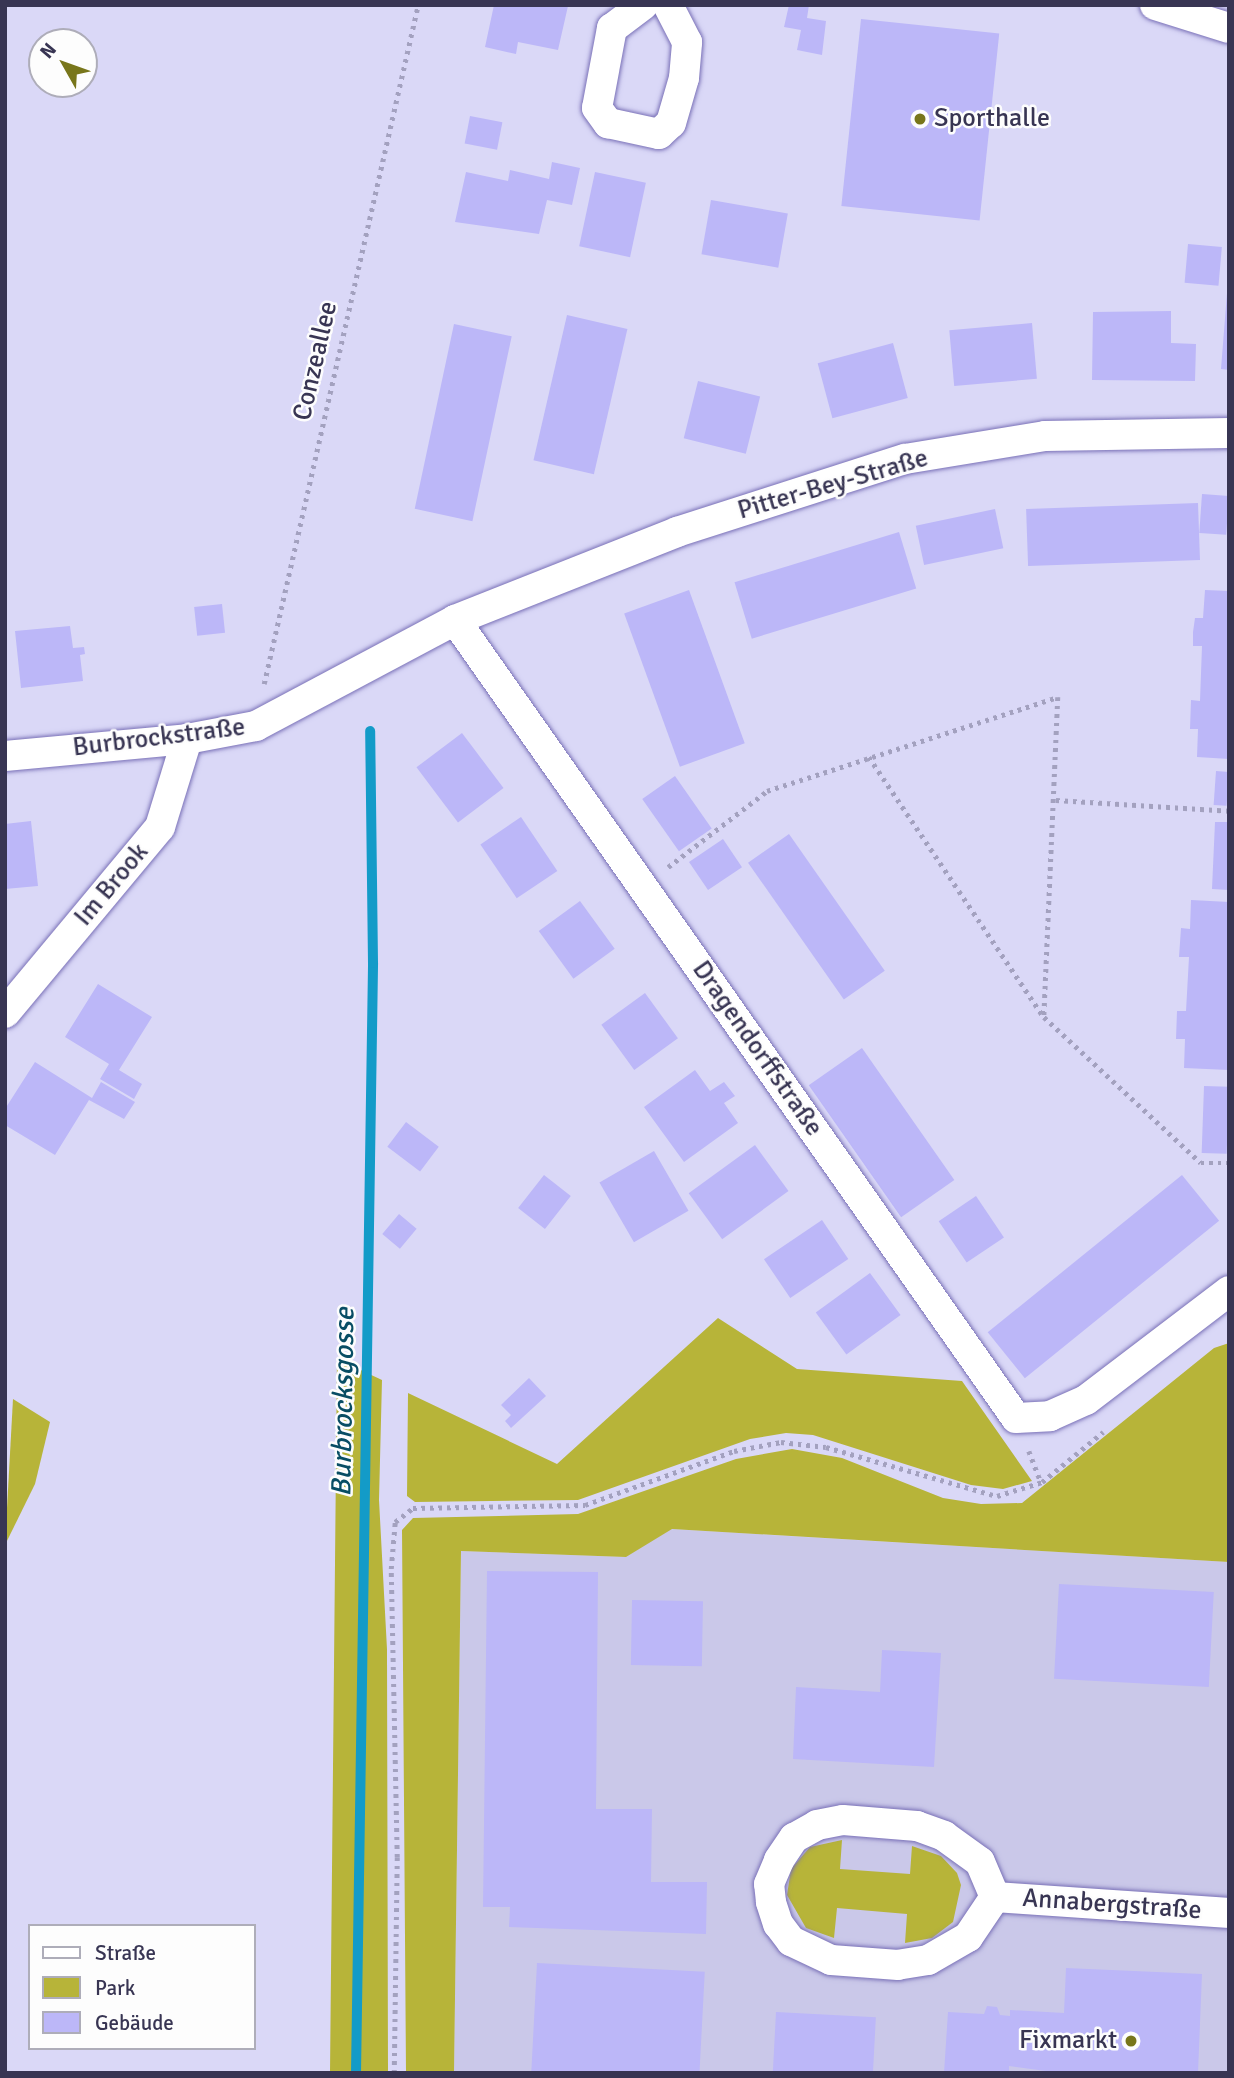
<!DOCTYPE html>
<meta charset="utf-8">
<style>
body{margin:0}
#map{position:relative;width:1234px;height:2078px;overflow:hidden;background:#dad8f7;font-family:Signika,sans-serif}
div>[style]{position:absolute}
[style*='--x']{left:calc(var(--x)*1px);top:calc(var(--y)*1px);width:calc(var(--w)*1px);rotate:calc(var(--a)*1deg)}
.built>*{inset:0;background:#cac8e9}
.green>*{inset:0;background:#b7b439}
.stream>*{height:10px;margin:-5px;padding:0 5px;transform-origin:5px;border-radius:5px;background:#139bc8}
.building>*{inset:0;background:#bcb7f8;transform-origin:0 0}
.path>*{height:4.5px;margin-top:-2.25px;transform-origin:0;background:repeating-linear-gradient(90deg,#a3a1bf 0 3.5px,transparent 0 8.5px)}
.roads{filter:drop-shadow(0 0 2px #7970b7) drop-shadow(0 0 2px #7970b7)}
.minor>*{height:30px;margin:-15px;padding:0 15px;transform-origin:15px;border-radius:15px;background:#fff}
.dots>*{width:19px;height:19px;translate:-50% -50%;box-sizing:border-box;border:4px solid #fdfdfd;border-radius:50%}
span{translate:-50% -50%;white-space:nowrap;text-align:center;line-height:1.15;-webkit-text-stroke:5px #fdfdfd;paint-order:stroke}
.poi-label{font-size:26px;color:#383553}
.left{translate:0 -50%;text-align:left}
.right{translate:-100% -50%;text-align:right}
.street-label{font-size:26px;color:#383553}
.water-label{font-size:28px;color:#084d64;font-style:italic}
.frame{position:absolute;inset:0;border:7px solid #383553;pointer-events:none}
.legend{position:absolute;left:28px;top:1924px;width:228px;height:126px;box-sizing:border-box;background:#fdfdfd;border:2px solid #aeadb9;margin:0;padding:9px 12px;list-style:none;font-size:21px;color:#383553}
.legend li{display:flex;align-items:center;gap:14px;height:35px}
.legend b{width:35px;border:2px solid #aeadb9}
.north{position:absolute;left:28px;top:28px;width:70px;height:70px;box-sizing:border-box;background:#fdfdfd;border:2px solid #aeadb9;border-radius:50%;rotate:310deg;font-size:19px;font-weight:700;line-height:28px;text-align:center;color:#383553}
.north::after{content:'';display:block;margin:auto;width:24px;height:32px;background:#78761b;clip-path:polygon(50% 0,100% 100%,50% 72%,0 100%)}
</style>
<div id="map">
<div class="built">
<i style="clip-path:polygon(671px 1529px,1229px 1562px,1229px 2073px,454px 2073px,461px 1551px,625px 1557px)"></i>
</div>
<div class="green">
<i style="clip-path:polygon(718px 1318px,797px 1369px,962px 1381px,1032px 1481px,1003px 1489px,971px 1485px,813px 1435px,786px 1433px,750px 1439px,578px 1500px,415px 1502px,407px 1496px,408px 1393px,557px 1464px)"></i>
<i style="clip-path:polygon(1229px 1343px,1229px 1562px,672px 1529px,626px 1557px,461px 1551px,454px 2073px,406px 2073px,402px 1530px,413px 1518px,578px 1514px,736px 1459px,792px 1449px,842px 1458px,943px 1498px,981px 1504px,1022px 1503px,1214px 1348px)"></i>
<i style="clip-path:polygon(337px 1359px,382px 1380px,379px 1500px,387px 1649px,388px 2073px,330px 2073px)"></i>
<i style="clip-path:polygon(13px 1399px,50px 1422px,35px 1484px,5px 1545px)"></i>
<i style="clip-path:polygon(842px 1840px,840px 1869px,910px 1874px,912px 1846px,941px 1856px,957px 1873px,961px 1885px,953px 1922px,932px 1938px,905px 1943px,907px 1914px,837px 1908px,834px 1938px,806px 1928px,787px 1895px,791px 1869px,810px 1847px)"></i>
</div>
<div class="stream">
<i style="--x:356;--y:2073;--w:1110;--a:-89.12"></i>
<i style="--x:373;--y:963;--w:232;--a:-90.7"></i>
</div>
<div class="building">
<i style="clip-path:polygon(494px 5px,568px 6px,558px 50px,518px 42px,516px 54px,485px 47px)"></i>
<i style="clip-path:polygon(789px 5px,809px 5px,807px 18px,826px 21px,822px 55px,797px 50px,801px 30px,784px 27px)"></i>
<i style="left:861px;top:19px;width:139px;height:188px;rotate:6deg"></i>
<i style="left:470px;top:116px;width:33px;height:28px;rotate:11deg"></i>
<i style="clip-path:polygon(552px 162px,580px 168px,572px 205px,547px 200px,539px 234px,455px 222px,466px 172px,508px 181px,510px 170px,549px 179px)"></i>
<i style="left:595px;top:172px;width:52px;height:76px;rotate:12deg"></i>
<i style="left:711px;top:200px;width:78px;height:55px;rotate:10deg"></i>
<i style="left:1188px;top:244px;width:34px;height:39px;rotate:5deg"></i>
<i style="clip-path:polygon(1227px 293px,1229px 293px,1229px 370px,1221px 369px)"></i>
<i style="clip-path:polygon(1171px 311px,1171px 343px,1196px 344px,1195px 381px,1092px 380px,1093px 312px)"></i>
<i style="left:567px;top:315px;width:62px;height:149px;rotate:13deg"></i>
<i style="left:1032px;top:323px;width:56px;height:83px;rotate:85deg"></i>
<i style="left:454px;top:324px;width:59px;height:189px;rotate:12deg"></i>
<i style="left:893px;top:343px;width:57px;height:78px;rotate:75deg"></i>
<i style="left:698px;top:381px;width:64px;height:59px;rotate:14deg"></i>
<i style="left:1202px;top:494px;width:27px;height:39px;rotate:4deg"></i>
<i style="left:1198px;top:503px;width:57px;height:172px;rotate:88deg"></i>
<i style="left:995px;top:509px;width:40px;height:81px;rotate:78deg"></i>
<i style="left:899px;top:532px;width:59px;height:172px;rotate:73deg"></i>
<i style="left:689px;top:590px;width:163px;height:69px;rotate:70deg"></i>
<i style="clip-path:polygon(1205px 590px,1229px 591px,1229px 759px,1197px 757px,1198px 729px,1190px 729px,1191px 700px,1200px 701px,1202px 646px,1193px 646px,1193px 632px,1195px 618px,1203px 618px)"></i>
<i style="left:222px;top:604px;width:29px;height:28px;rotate:84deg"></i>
<i style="clip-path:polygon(70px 626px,73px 648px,84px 647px,85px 654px,80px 655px,83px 681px,21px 688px,15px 631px)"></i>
<i style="left:462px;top:733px;width:69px;height:57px;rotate:53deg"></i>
<i style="left:1216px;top:771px;width:13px;height:34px;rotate:4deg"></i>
<i style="left:675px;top:776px;width:64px;height:40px;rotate:55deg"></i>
<i style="left:521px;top:817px;width:65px;height:49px;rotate:56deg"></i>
<i style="clip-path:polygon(31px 821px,38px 886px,5px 889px,5px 824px)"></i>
<i style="clip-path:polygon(1215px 822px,1229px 822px,1229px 890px,1212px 889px)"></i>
<i style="left:789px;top:834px;width:167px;height:50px;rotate:55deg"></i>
<i style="left:723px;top:839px;width:34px;height:41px;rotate:56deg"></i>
<i style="clip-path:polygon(1191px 900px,1229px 902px,1229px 1070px,1184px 1068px,1185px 1039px,1176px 1039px,1177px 1011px,1186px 1011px,1189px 957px,1179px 957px,1181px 928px,1190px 929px)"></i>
<i style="left:580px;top:901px;width:59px;height:51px;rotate:54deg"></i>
<i style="clip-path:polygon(98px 984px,152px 1017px,119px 1070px,142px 1084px,134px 1099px,100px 1079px,109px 1064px,65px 1037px)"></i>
<i style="left:645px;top:993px;width:56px;height:54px;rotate:54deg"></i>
<i style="left:862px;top:1048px;width:161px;height:65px;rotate:55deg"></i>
<i style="clip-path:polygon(35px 1062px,92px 1098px,101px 1082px,135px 1102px,124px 1119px,89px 1100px,55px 1155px,5px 1125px,5px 1109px)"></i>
<i style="clip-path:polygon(695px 1070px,710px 1091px,724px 1082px,735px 1096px,724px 1103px,738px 1123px,684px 1162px,644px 1107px)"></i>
<i style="left:1204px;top:1086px;width:25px;height:67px;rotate:2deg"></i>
<i style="left:406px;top:1122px;width:41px;height:31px;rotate:37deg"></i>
<i style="left:755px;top:1145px;width:57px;height:82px;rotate:54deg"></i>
<i style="left:654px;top:1151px;width:69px;height:63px;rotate:60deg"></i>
<i style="left:544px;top:1175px;width:34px;height:42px;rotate:38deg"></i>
<i style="left:1182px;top:1175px;width:59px;height:250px;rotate:51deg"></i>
<i style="left:976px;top:1196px;width:50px;height:45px;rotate:56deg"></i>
<i style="left:399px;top:1214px;width:23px;height:26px;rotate:40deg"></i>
<i style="left:822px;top:1220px;width:47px;height:70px;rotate:56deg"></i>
<i style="left:870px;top:1273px;width:52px;height:67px;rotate:54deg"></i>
<i style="clip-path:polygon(529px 1378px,546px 1396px,511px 1428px,505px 1421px,511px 1415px,501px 1405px)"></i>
<i style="clip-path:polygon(487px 1571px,598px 1572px,596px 1809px,652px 1809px,651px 1882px,707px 1882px,706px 1934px,509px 1927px,510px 1907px,483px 1907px)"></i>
<i style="left:1059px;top:1584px;width:155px;height:95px;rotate:3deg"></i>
<i style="left:632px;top:1600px;width:71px;height:65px;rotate:1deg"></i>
<i style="clip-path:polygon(882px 1650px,941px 1653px,934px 1767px,793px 1759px,796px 1687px,880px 1692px)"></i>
<i style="left:537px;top:1963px;width:168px;height:110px;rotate:3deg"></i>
<i style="clip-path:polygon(1066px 1968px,1202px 1974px,1198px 2073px,1061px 2073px,1009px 2066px,1009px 2073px,944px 2073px,948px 2012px,984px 2014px,987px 2006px,997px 2007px,1000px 2015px,1010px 2016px,1010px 2010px,1064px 2013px)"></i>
<i style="left:776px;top:2012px;width:100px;height:61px;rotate:3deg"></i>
</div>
<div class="path">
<i style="--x:264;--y:684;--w:696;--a:-77.22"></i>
<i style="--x:869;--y:757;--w:313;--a:56.1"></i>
<i style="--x:1044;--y:1017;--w:214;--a:42.9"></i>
<i style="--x:1201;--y:1163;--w:28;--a:0"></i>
<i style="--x:1056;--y:800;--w:173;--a:3.6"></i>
<i style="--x:668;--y:867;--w:125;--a:-37.5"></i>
<i style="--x:767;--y:791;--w:306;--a:-17.9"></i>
<i style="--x:1058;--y:697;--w:320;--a:92.5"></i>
<i style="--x:1029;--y:1451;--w:33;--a:69"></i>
<i style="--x:394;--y:2073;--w:216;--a:-89.2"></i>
<i style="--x:397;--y:1857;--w:288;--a:-91.2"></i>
<i style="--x:391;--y:1569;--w:47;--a:-85.1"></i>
<i style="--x:395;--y:1522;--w:23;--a:-38"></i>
<i style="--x:413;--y:1508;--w:172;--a:-1"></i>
<i style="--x:585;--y:1505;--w:158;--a:-19.9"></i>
<i style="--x:734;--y:1451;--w:48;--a:-10.8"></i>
<i style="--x:781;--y:1442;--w:45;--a:6.3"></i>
<i style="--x:826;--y:1447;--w:178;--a:16"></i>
<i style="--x:997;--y:1496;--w:47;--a:-17.3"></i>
<i style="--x:1042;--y:1482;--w:79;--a:-39.3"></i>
</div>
<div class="roads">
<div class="minor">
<i style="--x:643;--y:5;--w:39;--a:143"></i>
<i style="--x:612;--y:28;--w:81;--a:100.6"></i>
<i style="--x:597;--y:108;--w:19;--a:54"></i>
<i style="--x:608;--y:123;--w:52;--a:12.2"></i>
<i style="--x:659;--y:134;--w:16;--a:-43"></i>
<i style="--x:671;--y:123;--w:47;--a:-73.9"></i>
<i style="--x:684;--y:78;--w:36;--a:-85"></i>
<i style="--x:687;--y:42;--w:42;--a:-117.2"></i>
<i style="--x:1155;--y:5;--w:77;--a:17.3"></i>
<i style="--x:455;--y:620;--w:975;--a:54.89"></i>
<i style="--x:1016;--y:1418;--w:34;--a:-3"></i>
<i style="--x:1050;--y:1416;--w:39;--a:-24"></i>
<i style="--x:1086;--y:1400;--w:180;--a:-37.3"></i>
<i style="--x:5;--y:756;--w:183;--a:-5.3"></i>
<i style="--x:187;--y:739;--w:70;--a:-10.7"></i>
<i style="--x:256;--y:726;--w:225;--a:-28"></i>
<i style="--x:455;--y:620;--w:239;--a:-21.6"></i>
<i style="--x:677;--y:532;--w:239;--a:-17.8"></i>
<i style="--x:905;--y:459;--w:142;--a:-9.3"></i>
<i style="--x:1045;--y:436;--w:184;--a:-0.9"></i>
<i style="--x:5;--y:1013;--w:242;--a:-50.2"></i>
<i style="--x:160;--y:827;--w:92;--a:-72.9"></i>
<i style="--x:843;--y:1820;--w:74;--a:4.6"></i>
<i style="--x:917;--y:1826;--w:29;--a:20"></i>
<i style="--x:944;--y:1836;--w:44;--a:35.8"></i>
<i style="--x:980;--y:1862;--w:38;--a:67"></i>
<i style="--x:995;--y:1897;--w:48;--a:124"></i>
<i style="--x:968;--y:1937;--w:46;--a:150.1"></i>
<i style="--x:928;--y:1960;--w:30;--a:171"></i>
<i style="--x:898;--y:1965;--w:67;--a:-175.7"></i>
<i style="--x:831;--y:1960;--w:44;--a:-154.6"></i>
<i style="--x:791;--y:1941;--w:21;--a:-127"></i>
<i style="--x:778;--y:1924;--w:23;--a:-108"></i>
<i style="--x:771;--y:1902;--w:18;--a:-96"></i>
<i style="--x:769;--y:1884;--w:26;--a:-67"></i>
<i style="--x:779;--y:1860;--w:27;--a:-56"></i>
<i style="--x:794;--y:1838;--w:26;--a:-29"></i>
<i style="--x:817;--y:1825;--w:26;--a:-11"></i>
<i style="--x:995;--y:1897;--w:235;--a:3.9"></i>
</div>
</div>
<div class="dots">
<i style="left:920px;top:119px;background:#78761b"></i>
<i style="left:1131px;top:2041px;background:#78761b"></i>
</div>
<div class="poi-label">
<span class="left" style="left:934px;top:119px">Sporthalle</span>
<span class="right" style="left:1117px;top:2041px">Fixmarkt</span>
</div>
<div class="street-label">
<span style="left:316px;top:361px;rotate:-77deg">Conzeallee</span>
<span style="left:833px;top:485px;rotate:-16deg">Pitter-Bey-Straße</span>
<span style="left:159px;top:738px;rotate:-7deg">Burbrockstraße</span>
<span style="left:112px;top:885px;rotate:-50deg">Im Brook</span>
<span style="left:757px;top:1049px;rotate:55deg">Dragendorffstraße</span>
<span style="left:1112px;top:1905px;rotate:4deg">Annabergstraße</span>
</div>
<div class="water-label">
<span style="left:343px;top:1402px;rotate:-89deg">Burbrocksgosse</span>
</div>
<div class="frame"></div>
<ul class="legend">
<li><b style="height:9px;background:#fff"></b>Straße</li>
<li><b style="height:19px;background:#b7b439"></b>Park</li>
<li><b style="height:19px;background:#bcb7f8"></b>Gebäude</li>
</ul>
<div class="north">N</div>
</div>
